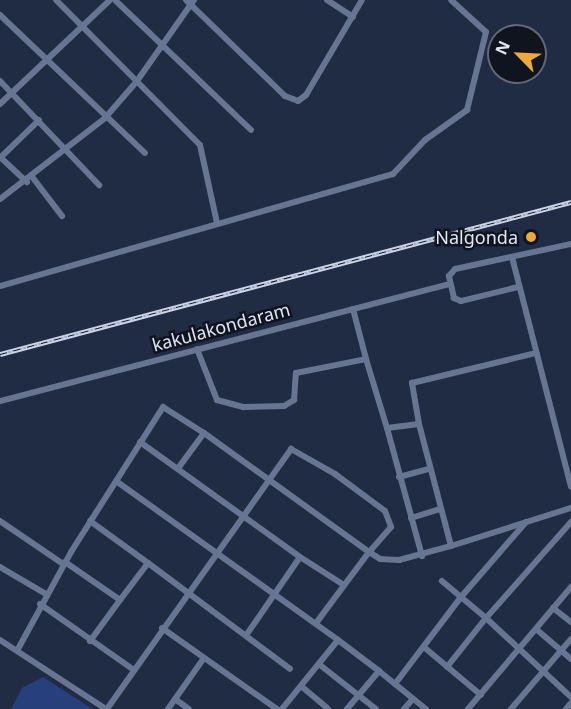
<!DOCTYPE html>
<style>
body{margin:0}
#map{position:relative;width:571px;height:709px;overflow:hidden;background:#202b44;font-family:"Noto Sans",sans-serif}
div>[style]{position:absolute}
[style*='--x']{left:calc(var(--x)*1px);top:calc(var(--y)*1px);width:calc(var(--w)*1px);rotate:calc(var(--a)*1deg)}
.green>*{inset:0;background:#27407b}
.street>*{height:6px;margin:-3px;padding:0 3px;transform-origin:3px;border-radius:3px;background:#677592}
.rail>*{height:4.5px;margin-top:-2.25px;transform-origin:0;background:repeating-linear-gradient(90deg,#0f141f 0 7px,#cbd3e5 0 14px);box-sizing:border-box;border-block:2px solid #cbd3e5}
.dots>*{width:16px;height:16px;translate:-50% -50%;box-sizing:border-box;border:3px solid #0f141f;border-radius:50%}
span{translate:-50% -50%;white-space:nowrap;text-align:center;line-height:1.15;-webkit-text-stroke:5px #0f141f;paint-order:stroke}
.poi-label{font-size:18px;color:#dfe7f8}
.right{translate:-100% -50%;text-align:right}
.street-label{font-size:18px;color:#dfe7f8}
.north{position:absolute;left:487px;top:24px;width:60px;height:60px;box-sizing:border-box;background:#0f141f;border:2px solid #626876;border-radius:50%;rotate:294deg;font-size:16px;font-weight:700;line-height:24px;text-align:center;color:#dfe7f8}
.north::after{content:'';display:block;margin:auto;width:21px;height:27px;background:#ebaa39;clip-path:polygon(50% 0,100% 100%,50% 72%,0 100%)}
</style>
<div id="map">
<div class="green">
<i style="clip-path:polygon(43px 677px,91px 708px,91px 709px,11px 709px,22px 688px)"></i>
</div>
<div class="street">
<i style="--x:56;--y:0;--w:204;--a:45.2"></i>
<i style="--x:200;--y:145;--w:80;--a:77.7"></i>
<i style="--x:115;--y:0;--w:188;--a:43.7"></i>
<i style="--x:186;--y:0;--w:138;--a:44.1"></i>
<i style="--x:285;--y:96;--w:14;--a:21"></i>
<i style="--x:298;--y:101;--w:10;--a:-37"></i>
<i style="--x:306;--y:95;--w:110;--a:-59.5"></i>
<i style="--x:327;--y:0;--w:31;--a:33"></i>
<i style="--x:0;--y:15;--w:200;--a:43.6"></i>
<i style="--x:0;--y:81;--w:144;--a:46.4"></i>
<i style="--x:0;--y:104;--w:151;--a:-43.4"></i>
<i style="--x:0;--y:157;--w:37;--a:43"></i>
<i style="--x:1;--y:157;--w:53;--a:-44.2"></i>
<i style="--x:33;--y:178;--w:48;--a:52.7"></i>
<i style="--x:0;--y:199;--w:133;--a:-37.6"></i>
<i style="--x:105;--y:118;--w:49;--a:-49.1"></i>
<i style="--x:137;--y:81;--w:99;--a:-54.9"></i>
<i style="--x:512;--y:257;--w:237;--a:75.6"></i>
<i style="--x:0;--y:286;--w:409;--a:-15.9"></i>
<i style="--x:393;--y:174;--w:47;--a:-46.7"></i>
<i style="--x:425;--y:140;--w:52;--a:-35.5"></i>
<i style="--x:467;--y:110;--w:80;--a:-76.3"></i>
<i style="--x:486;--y:32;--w:47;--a:-137.6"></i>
<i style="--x:518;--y:287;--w:59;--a:166.2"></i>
<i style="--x:461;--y:301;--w:8;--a:-157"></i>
<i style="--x:454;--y:298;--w:23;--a:-103"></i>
<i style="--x:449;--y:276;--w:9;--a:-49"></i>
<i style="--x:455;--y:269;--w:119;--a:-12.2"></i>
<i style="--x:353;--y:309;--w:52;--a:75.4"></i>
<i style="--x:197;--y:349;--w:55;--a:68.6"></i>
<i style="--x:217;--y:400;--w:28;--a:15"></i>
<i style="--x:244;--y:407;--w:40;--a:-1.4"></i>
<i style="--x:284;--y:406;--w:12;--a:-31"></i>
<i style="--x:294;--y:400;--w:27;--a:-86"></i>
<i style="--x:296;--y:373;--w:71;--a:-11.3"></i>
<i style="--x:366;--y:359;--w:72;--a:73.1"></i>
<i style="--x:387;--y:428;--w:32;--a:-7"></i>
<i style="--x:419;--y:424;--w:126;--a:75.3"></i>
<i style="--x:451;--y:546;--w:126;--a:-17.6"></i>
<i style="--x:0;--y:401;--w:465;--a:-14.6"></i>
<i style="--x:419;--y:424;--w:42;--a:-99.7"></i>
<i style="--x:412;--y:383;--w:128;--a:-13.6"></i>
<i style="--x:387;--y:428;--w:133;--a:74.7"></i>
<i style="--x:204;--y:433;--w:203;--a:35.8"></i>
<i style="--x:369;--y:552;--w:89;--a:126.7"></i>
<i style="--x:140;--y:442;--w:197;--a:35.7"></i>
<i style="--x:300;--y:557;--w:93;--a:124.5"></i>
<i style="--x:399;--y:477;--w:31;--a:-15"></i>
<i style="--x:116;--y:481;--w:273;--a:35.6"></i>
<i style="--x:338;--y:640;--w:89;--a:129.1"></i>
<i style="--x:411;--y:518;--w:30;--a:-17"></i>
<i style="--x:0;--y:521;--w:76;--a:34.3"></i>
<i style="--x:90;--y:521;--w:72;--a:35.9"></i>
<i style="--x:148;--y:563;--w:46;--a:127.1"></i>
<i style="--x:571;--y:522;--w:128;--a:131.5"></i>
<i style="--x:486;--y:618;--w:116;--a:42.9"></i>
<i style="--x:300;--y:557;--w:52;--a:32.5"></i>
<i style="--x:65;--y:562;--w:67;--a:34.6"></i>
<i style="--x:120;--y:600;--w:51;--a:126.2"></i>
<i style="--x:148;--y:563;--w:177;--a:36.7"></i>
<i style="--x:0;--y:567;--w:53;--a:30.4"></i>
<i style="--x:40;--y:604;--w:115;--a:35.1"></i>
<i style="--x:553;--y:608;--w:23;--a:38"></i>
<i style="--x:162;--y:628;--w:141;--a:35.2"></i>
<i style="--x:536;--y:629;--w:46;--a:40.6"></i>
<i style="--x:0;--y:640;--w:126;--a:33.1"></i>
<i style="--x:338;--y:640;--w:51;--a:37.1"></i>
<i style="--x:425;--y:648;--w:73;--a:40"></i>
<i style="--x:18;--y:649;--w:111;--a:-61.3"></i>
<i style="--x:71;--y:552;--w:172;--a:-57.6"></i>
<i style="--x:163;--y:407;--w:49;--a:32.4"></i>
<i style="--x:204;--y:433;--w:42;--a:126.3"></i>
<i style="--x:320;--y:665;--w:71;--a:38.2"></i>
<i style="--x:447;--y:667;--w:63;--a:-51.5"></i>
<i style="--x:486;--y:618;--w:33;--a:-140"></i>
<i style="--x:461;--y:597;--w:99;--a:-49.1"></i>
<i style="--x:395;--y:684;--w:109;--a:-52.8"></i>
<i style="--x:461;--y:597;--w:25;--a:-140"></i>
<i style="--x:301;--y:686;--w:35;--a:40"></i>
<i style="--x:175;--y:699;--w:17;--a:36"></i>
<i style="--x:107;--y:709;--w:319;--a:-54.7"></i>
<i style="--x:291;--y:449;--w:51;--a:29.6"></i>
<i style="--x:335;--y:474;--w:62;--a:36.5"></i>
<i style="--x:385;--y:511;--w:17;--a:69"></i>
<i style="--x:391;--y:527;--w:33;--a:131"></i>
<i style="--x:369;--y:552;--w:13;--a:32"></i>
<i style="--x:380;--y:559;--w:19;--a:3"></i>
<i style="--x:399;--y:560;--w:54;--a:-15.1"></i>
<i style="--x:168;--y:709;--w:62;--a:-54.8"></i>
<i style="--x:347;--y:709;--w:50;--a:-49.9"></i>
<i style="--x:379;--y:671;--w:60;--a:39"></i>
<i style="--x:404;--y:709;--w:13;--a:-48"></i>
<i style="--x:468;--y:709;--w:160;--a:-49.8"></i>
<i style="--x:511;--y:709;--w:92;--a:-49.4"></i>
<i style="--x:566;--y:709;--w:8;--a:-50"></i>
</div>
<div class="rail">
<i style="--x:0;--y:354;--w:591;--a:-14.91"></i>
</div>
<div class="dots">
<i style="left:531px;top:237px;background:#ebaa39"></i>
</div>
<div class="poi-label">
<span class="right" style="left:518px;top:237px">Nalgonda</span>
</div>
<div class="street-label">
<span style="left:221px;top:327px;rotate:-15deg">kakulakondaram</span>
</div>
<div class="north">N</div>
</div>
